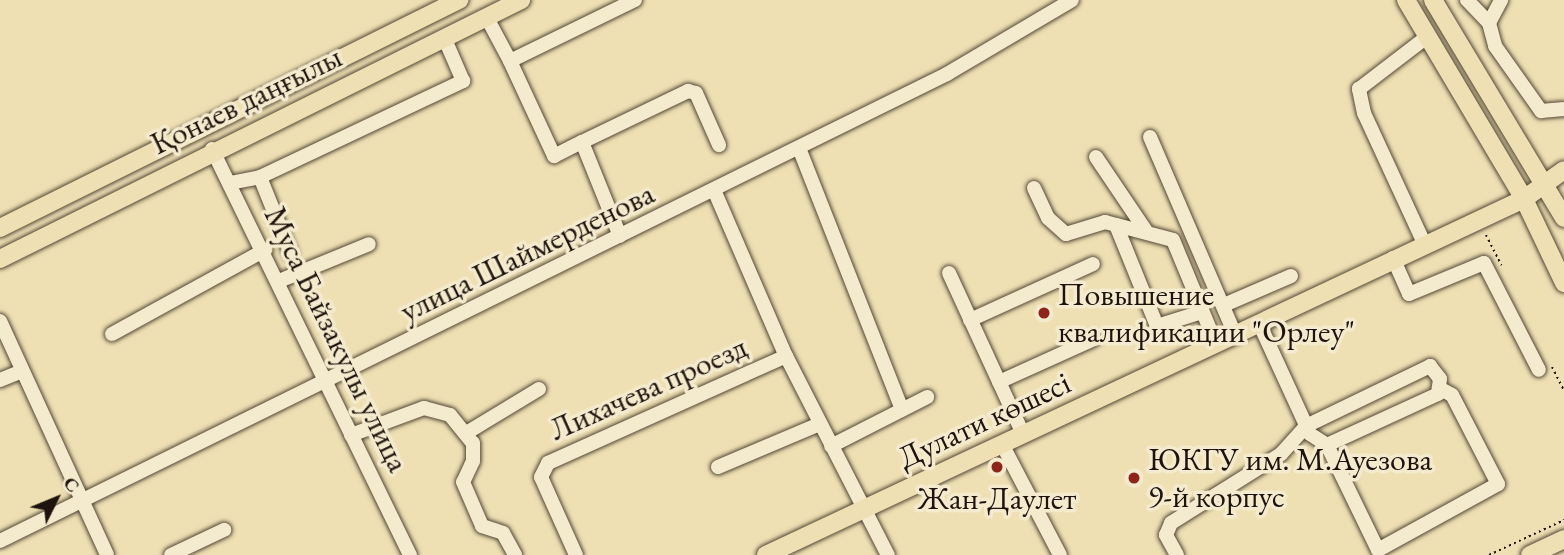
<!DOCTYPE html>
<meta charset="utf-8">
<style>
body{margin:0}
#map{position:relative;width:1564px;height:555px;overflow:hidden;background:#eee0b3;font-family:"EB Garamond",serif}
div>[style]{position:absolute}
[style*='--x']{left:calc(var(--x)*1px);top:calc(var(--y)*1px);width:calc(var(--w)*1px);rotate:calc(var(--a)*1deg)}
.path>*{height:2px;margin-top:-1px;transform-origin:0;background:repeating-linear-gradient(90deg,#1f140d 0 2px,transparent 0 5.5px)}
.roads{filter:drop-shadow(0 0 2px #534736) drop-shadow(0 0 2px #534736)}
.minor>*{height:14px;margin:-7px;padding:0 7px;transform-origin:7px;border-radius:7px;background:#f4ebce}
.major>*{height:18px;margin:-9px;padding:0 9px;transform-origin:9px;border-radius:9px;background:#eee0b3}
.dots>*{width:19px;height:19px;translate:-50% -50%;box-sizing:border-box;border:4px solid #f4ebce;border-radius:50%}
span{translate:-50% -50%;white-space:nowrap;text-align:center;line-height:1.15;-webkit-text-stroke:7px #f4ebce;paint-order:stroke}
.street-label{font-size:32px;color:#1f140d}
.poi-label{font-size:32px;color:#1f140d}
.left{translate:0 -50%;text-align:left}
.north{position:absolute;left:21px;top:464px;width:70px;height:70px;-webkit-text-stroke:5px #f4ebce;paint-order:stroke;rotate:47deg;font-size:19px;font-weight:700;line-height:28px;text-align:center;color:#1f140d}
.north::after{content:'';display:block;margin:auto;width:24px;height:32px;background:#1f140d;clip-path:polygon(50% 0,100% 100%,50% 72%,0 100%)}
</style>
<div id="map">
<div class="path">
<i style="--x:1486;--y:235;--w:34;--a:63"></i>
<i style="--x:1552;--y:367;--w:27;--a:63"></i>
<i style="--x:1489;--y:555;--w:83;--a:-25"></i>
</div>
<div class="roads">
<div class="minor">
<i style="--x:1467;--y:0;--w:32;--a:46"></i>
<i style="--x:1489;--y:23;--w:26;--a:-62"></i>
<i style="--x:486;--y:16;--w:51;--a:61.9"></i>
<i style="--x:510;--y:61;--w:139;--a:-26"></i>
<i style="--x:1489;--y:23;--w:24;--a:75"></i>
<i style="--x:1495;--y:46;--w:80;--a:54.7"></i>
<i style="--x:1541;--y:111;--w:23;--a:-5"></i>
<i style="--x:510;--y:61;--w:105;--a:65.1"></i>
<i style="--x:554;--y:156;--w:31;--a:-27"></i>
<i style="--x:582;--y:142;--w:101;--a:68"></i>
<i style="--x:1150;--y:137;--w:215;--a:66.7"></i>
<i style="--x:582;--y:142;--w:118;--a:-25.7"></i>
<i style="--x:688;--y:91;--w:8;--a:14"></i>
<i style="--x:696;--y:93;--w:57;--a:66.1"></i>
<i style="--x:799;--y:148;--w:281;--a:68.5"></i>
<i style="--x:212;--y:149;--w:452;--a:64"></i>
<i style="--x:1096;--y:157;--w:89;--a:56"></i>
<i style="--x:260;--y:177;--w:83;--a:68.1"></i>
<i style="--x:230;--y:183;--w:31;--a:-11"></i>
<i style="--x:260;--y:177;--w:225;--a:-25.3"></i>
<i style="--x:463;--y:81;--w:48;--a:-113.4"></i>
<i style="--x:1034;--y:188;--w:33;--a:65"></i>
<i style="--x:1048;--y:218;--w:24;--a:42"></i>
<i style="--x:1066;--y:234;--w:41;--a:-17.1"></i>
<i style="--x:1105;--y:222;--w:70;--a:14.8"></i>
<i style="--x:1173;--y:240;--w:113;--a:67.5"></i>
<i style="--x:714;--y:190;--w:181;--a:66.6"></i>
<i style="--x:786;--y:356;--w:224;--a:62.9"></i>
<i style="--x:1116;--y:225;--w:109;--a:67.9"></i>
<i style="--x:1157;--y:326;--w:47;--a:-17.3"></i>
<i style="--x:1424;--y:243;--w:143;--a:-114.8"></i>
<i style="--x:1364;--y:113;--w:25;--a:-102"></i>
<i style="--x:1359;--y:89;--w:87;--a:-37.5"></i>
<i style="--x:1393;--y:258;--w:39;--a:66"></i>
<i style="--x:1409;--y:294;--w:81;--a:-22.5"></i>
<i style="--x:1484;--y:263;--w:120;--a:62.8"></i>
<i style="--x:949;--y:273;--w:179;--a:65.3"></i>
<i style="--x:279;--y:281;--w:97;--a:-22.3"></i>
<i style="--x:1224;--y:305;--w:73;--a:-23.4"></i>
<i style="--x:970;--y:320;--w:135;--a:-24.5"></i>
<i style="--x:0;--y:321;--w:257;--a:65.4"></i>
<i style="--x:1259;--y:323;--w:122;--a:65.3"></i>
<i style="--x:1310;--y:434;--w:20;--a:33"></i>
<i style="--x:1327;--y:445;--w:117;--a:64.1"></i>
<i style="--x:1378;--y:550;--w:137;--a:-28.8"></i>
<i style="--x:1498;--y:484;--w:100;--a:-117.3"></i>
<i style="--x:1452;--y:395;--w:15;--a:-152"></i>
<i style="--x:112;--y:334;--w:175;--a:-28.8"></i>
<i style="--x:0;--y:380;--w:22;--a:-22"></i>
<i style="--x:999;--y:382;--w:104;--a:-24.4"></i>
<i style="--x:468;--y:432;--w:83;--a:-31.2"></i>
<i style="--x:351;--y:435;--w:78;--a:-20.3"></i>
<i style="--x:424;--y:408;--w:27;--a:15"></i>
<i style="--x:450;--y:415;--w:36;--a:51"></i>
<i style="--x:473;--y:443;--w:18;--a:90"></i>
<i style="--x:473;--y:461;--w:23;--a:115"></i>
<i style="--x:463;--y:482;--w:48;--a:66.6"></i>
<i style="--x:482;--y:526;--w:22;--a:18"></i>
<i style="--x:503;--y:533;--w:25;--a:61"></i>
<i style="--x:831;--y:446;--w:108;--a:-27"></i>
<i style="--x:1003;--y:446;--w:123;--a:62.4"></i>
<i style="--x:718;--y:467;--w:111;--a:-22.9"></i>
<i style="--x:0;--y:541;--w:1056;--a:-26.25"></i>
<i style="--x:947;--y:74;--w:145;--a:-30.6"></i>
<i style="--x:171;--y:555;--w:59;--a:-25.3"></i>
<i style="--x:576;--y:555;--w:85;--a:-114.2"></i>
<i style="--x:541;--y:477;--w:16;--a:-63"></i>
<i style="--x:548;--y:463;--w:261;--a:-24.2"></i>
<i style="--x:1177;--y:555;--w:23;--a:-119"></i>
<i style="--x:1166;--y:535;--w:13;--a:-67"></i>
<i style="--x:1171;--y:523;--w:130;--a:-32.1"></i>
<i style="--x:1281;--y:454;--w:38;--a:-48"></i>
<i style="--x:1306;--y:426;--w:138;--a:-25.8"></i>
<i style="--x:1430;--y:366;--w:16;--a:52"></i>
<i style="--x:1440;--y:379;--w:15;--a:98"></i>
<i style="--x:1438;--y:394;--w:122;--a:155.3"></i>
</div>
<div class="major">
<i style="--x:1406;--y:0;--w:231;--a:59.3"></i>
<i style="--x:1524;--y:199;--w:93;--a:64.5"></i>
<i style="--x:1433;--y:0;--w:254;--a:59"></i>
<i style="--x:0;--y:228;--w:513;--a:-26.42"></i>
<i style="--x:0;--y:259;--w:582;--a:-26.43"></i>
<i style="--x:766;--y:555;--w:837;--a:-25.16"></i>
<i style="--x:1524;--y:199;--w:49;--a:-35.9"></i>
<i style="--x:1530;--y:555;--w:38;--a:-25"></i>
</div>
</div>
<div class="dots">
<i style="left:1044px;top:313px;background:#8f2418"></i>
<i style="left:997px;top:467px;background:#8f2418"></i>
<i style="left:1134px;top:478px;background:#8f2418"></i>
</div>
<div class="street-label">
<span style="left:246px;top:100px;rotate:-26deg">Қонаев даңғылы</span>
<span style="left:527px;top:252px;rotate:-26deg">улица Шаймерденова</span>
<span style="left:337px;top:339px;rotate:64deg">Муса Байзакулы улица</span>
<span style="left:648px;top:388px;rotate:-24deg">Лихачева проезд</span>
<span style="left:984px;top:420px;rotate:-25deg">Дулати көшесі</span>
</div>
<div class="poi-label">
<span class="left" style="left:1058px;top:313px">Повышение<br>квалификации "Орлеу"</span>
<span class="left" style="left:1148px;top:478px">ЮКГУ им. М.Ауезова<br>9-й корпус</span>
<span style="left:997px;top:498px">Жан-Даулет</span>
</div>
<div class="north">С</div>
</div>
